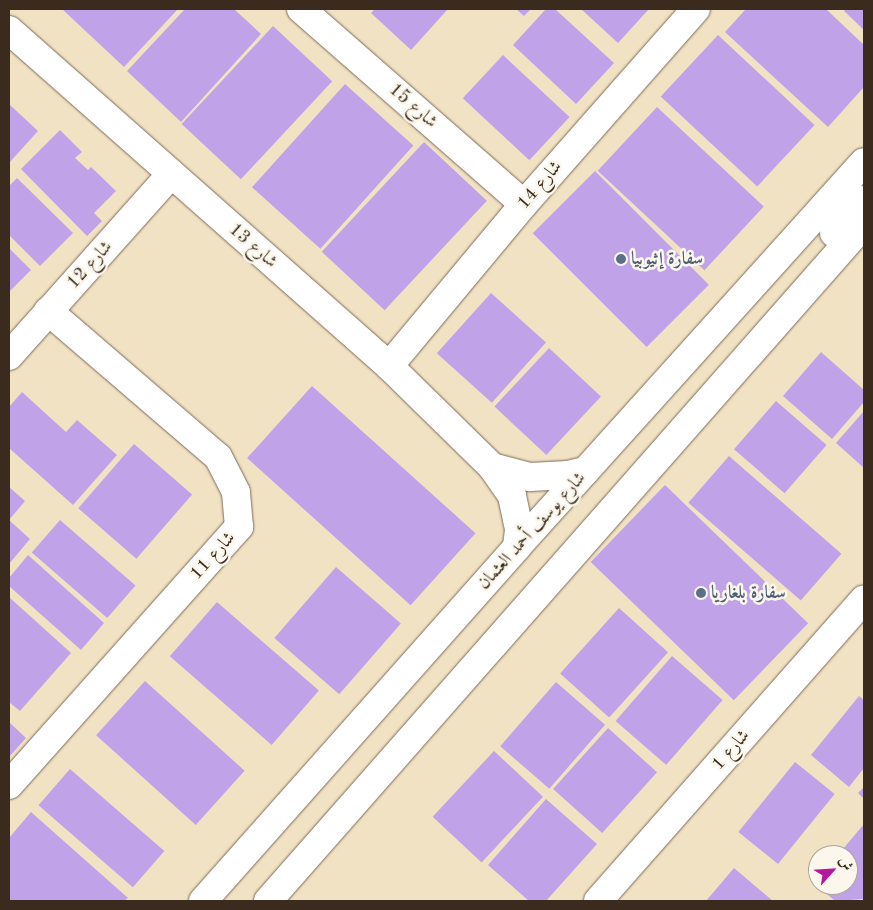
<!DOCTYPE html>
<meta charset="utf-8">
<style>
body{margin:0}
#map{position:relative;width:873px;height:910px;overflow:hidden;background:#f2e2c4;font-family:"Old Standard TT",Amiri,serif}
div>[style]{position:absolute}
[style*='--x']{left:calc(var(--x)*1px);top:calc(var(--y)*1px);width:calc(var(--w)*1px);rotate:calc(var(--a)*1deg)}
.building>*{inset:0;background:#c0a2e9;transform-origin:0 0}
.roads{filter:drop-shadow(0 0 1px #7b6a58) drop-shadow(0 0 1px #7b6a58)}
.minor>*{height:28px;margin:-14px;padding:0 14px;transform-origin:14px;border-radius:14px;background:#fff}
.dots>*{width:14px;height:14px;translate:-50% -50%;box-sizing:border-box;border:2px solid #fbf7ec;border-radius:50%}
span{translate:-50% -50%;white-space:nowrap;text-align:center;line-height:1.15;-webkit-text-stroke:5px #fbf7ec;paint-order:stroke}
.street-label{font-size:18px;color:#3b2a1e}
.service-label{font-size:18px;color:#4e5e75;font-weight:700}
.left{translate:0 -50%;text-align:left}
.frame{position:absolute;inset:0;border:10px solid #3b2a1e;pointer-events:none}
.north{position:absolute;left:808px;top:845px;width:50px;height:50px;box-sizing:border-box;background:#fbf7ec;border:1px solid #aea59a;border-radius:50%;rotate:64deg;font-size:14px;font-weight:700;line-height:20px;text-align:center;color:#3b2a1e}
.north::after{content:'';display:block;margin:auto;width:18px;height:22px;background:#b5179e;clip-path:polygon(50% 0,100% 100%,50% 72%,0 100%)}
</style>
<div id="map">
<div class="building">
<i style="clip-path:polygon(62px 9px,178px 9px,124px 67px)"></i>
<i style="clip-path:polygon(185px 9px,234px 9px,261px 34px,181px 122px,127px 71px)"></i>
<i style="clip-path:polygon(375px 9px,448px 9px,411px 50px,371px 13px)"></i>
<i style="clip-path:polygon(516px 9px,531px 9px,524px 16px)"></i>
<i style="clip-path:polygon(546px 9px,555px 9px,614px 63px,576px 104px,513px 45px)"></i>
<i style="clip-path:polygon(581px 9px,649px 9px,618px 43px)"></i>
<i style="clip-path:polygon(746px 9px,826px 9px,864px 45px,864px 87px,828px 127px,725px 32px)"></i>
<i style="clip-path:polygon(846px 9px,864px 9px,864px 30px,844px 11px)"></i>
<i style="left:273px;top:26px;width:81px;height:134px;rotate:43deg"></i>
<i style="left:718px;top:35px;width:132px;height:84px;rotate:43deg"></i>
<i style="left:503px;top:55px;width:91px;height:59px;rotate:43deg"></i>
<i style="left:345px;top:84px;width:92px;height:139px;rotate:42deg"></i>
<i style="clip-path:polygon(9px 104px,38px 131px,9px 163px)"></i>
<i style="left:657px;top:107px;width:146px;height:87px;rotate:43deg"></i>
<i style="clip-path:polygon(60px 130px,82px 152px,75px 158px,88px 170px,91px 167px,116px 191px,94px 213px,102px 221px,87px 236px,21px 169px)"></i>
<i style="left:424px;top:142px;width:86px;height:150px;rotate:43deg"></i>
<i style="left:595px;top:171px;width:161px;height:88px;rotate:45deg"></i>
<i style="clip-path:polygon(17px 178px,73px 233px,40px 266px,9px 235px,9px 186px)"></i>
<i style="clip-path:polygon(9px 248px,31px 270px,9px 292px)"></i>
<i style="left:491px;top:293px;width:74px;height:81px;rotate:42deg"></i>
<i style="left:549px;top:348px;width:71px;height:80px;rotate:43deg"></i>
<i style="clip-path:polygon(821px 352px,864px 390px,864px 402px,832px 439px,783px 396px)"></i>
<i style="left:312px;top:386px;width:220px;height:97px;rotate:42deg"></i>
<i style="clip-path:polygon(22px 392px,66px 432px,77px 420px,117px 455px,73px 505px,9px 448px,9px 407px)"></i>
<i style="left:776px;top:401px;width:67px;height:64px;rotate:41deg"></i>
<i style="clip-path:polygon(864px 411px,864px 468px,836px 443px)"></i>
<i style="left:134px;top:444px;width:77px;height:85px;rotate:41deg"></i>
<i style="left:729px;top:456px;width:149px;height:62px;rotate:41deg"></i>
<i style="left:665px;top:485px;width:199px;height:107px;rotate:44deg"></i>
<i style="clip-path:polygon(9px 487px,25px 501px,9px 520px)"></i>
<i style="clip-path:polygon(9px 520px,30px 539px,9px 564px)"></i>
<i style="left:60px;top:520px;width:100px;height:43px;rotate:41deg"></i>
<i style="clip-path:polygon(28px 555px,104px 623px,81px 650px,9px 586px,9px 578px)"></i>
<i style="left:336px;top:567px;width:86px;height:94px;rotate:41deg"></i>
<i style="clip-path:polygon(9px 597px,71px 653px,20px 711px,9px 702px)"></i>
<i style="left:217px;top:602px;width:135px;height:72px;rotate:41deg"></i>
<i style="left:619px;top:608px;width:66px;height:88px;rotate:42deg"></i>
<i style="left:672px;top:656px;width:67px;height:86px;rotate:41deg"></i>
<i style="left:145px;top:681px;width:134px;height:73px;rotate:42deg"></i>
<i style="left:556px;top:682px;width:65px;height:85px;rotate:41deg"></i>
<i style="clip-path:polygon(859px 696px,864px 700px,864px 768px,849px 787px,811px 755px)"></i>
<i style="clip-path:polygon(9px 722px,26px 738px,9px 757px)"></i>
<i style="left:608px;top:728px;width:66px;height:82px;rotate:42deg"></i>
<i style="left:494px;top:751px;width:67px;height:90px;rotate:43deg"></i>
<i style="left:795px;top:762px;width:51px;height:90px;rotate:39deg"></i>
<i style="left:70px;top:769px;width:125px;height:48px;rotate:41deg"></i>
<i style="clip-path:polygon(864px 787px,864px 799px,858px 793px)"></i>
<i style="clip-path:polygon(546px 799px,597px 844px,546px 901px,529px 901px,488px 865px)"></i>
<i style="clip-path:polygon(31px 812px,128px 898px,124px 901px,11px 901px,9px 899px,9px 838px)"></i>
<i style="clip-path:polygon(864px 824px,864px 899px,835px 901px,814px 883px,818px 878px,818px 885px,848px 885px,848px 855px,838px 855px)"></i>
<i style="clip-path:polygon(734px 868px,773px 901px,706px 901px)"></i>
</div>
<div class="roads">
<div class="minor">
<i style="--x:301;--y:9;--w:296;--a:41.2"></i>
<i style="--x:9;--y:30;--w:507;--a:41.48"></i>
<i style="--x:389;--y:366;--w:144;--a:44.4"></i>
<i style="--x:492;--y:467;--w:35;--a:55"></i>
<i style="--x:512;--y:496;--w:35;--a:78"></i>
<i style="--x:519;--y:530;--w:17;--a:97"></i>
<i style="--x:834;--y:233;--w:45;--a:-47.7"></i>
<i style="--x:9;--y:356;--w:244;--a:-48.3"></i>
<i style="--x:389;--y:366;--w:211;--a:-50.2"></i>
<i style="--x:524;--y:204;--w:260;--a:-48.6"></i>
<i style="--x:492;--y:467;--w:39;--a:15"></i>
<i style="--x:530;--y:477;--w:38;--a:-3"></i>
<i style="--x:568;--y:475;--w:18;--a:-13"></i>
<i style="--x:9;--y:785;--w:346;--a:-48.3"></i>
<i style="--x:239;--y:527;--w:35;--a:-95"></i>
<i style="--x:236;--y:492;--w:39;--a:-117"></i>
<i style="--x:218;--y:457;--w:224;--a:-139.3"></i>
<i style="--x:203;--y:901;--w:473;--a:-48.4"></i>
<i style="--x:517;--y:547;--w:518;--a:-47.97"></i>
<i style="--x:268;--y:901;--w:902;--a:-48.64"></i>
<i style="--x:598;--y:901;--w:402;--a:-48.6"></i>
</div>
</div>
<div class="dots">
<i style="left:621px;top:259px;background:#5c6f8a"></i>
<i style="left:701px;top:593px;background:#5c6f8a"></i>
</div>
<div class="street-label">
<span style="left:413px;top:106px;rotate:41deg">شارع 15</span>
<span style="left:540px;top:185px;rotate:-49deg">شارع 14</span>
<span style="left:253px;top:246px;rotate:41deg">شارع 13</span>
<span style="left:90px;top:265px;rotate:-48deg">شارع 12</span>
<span style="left:532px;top:531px;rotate:-48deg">شارع يوسف أحمد العثمان</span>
<span style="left:213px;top:556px;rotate:-48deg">شارع 11</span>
<span style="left:731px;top:750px;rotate:-49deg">شارع 1</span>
</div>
<div class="service-label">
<span class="left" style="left:631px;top:259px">سفارة إثيوبيا</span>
<span class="left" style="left:711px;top:593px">سفارة بلغاريا</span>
</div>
<div class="frame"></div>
<div class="north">ش</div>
</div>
